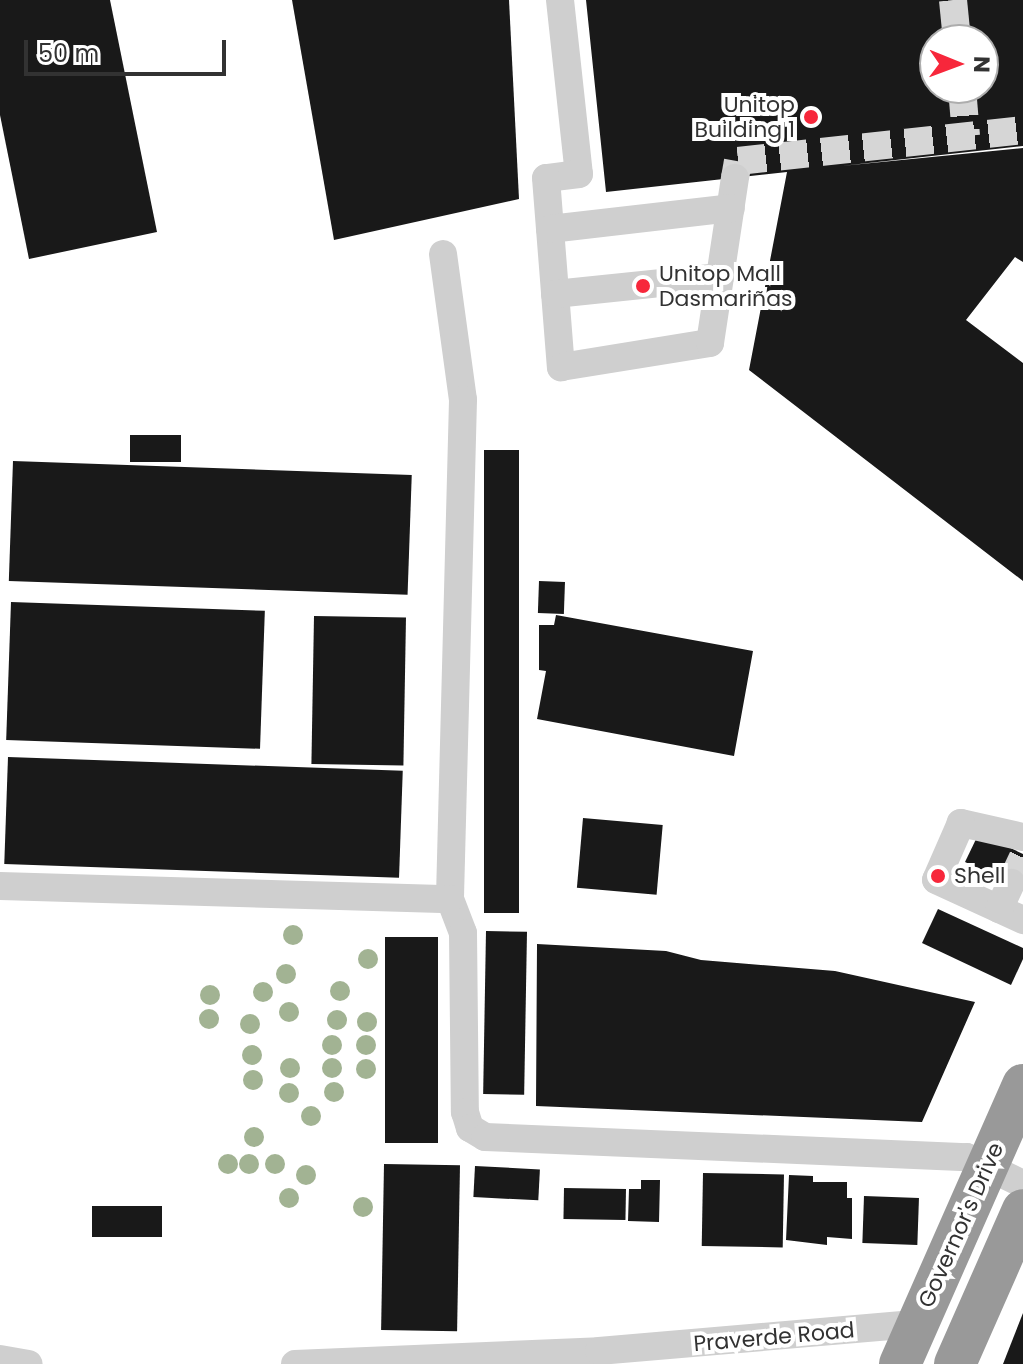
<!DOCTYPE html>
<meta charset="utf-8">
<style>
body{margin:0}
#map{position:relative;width:1023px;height:1364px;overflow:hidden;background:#fff;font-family:Poppins,sans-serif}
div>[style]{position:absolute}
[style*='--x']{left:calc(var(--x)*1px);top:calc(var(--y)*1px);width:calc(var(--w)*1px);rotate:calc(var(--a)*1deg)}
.building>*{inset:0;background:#191919;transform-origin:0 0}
.minor-tunnel>*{height:28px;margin-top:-14px;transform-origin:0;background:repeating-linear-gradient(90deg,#d6d6d6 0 28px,transparent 0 42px)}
.minor>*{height:28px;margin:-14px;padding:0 14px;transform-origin:14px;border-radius:14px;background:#cfcfcf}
.highway>*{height:42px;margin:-21px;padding:0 21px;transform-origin:21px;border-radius:21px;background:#999}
.trees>*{width:20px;height:20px;margin:-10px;border-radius:50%;background:#a2b393}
.dots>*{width:22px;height:22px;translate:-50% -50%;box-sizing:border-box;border:4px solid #fff;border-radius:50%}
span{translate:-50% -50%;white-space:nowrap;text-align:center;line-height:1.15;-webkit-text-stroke:8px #fff;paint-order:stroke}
.poi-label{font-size:22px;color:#323232}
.right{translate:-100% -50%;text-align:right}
.left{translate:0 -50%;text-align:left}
.street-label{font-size:22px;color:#323232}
.north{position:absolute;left:919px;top:24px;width:80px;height:80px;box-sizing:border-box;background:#fff;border:2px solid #adadad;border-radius:50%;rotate:91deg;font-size:22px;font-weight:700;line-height:32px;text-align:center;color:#323232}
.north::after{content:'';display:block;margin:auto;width:28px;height:36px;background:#f7273b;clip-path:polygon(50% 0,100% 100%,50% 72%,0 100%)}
.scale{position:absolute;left:24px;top:40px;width:202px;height:36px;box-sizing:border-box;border:4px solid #323232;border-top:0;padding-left:10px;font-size:24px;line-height:28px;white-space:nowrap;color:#323232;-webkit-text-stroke:6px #fff;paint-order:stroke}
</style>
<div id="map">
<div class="building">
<i style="clip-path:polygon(0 0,110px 0,157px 232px,29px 259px,0 115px)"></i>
<i style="clip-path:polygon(292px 0,509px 0,519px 199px,334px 240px)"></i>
<i style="clip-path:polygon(evenodd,586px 0,1023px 0,1023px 146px,841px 166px,1023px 148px,1023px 262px,1015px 257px,966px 320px,1023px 363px,1023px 581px,749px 370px,787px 172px,606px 192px,586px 0,935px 40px,983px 40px,983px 88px,935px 88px,935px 40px)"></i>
<i style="left:130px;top:435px;width:51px;height:27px"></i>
<i style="left:484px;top:450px;width:35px;height:463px"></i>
<i style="left:13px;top:461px;width:399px;height:120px;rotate:2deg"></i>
<i style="left:539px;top:581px;width:26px;height:32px;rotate:2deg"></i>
<i style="left:11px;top:602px;width:254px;height:138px;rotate:2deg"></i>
<i style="clip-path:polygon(556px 615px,753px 651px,734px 756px,537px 719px,546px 671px,539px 670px,539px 625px,554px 625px)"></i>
<i style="left:314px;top:616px;width:92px;height:148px;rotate:1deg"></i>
<i style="left:8px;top:757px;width:395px;height:107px;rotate:2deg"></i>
<i style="left:583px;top:818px;width:80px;height:70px;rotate:5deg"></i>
<i style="clip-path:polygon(979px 833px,1023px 854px,1023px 889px,965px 862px)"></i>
<i style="clip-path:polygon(938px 909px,1023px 948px,1023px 959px,1011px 985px,922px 943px)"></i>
<i style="left:486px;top:931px;width:41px;height:163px;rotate:1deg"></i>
<i style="left:385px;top:937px;width:53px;height:206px"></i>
<i style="clip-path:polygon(537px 944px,666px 951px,701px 960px,835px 971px,975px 1002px,922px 1122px,536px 1106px)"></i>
<i style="left:384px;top:1164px;width:76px;height:166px;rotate:1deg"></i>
<i style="left:475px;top:1166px;width:65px;height:31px;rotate:3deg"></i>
<i style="left:703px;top:1173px;width:81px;height:73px;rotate:1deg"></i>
<i style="clip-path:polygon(789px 1175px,813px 1176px,813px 1182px,847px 1182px,847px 1198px,852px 1198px,852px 1239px,827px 1237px,827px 1245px,786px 1240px)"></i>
<i style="clip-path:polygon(641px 1180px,660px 1180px,659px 1222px,628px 1221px,629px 1189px,641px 1189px)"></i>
<i style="left:564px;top:1188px;width:62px;height:31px;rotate:1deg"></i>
<i style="left:864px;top:1196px;width:55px;height:47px;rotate:2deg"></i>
<i style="left:92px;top:1206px;width:70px;height:31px"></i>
<i style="clip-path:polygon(1023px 1313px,1023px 1364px,1003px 1364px)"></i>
</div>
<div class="minor-tunnel">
<i style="--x:953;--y:0;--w:40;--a:84.3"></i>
<i style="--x:962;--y:88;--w:48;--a:85.2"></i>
<i style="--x:735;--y:178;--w:17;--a:-80"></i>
<i style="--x:738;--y:161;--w:287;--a:-6.2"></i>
<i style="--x:1011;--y:883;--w:29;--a:-65"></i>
</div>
<div class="minor">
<i style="--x:560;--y:0;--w:175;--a:83.8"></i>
<i style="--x:579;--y:174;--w:33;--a:173"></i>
<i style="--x:546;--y:178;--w:190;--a:85.5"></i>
<i style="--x:561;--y:367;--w:151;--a:-9.2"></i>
<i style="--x:710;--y:343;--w:167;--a:-81.4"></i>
<i style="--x:550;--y:229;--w:182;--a:-6.6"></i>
<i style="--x:443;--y:254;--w:147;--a:82.2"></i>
<i style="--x:463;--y:400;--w:499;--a:91.5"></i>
<i style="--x:450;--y:899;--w:36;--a:69"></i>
<i style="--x:463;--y:933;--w:179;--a:89.4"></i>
<i style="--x:465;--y:1112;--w:17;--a:73"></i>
<i style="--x:470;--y:1128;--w:17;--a:31"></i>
<i style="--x:485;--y:1137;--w:482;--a:2.4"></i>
<i style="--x:967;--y:1157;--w:62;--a:25.7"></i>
<i style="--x:555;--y:294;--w:166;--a:-5.9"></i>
<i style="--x:1023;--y:837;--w:64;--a:-167.3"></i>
<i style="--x:961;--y:823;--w:62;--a:113.7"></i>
<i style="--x:936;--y:880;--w:96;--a:24.7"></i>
<i style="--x:0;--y:886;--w:450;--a:1.7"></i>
<i style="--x:999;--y:909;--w:29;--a:-65"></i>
<i style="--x:0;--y:1359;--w:29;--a:10"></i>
<i style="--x:295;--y:1364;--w:304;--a:-2.4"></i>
<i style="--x:599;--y:1351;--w:319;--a:-4.9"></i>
</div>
<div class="highway">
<i style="--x:900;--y:1364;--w:305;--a:-66.2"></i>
<i style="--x:955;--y:1364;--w:168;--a:-66.2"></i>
</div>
<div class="trees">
<i style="left:293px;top:935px"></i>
<i style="left:368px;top:959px"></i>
<i style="left:286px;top:974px"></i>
<i style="left:340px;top:991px"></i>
<i style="left:263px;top:992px"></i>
<i style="left:210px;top:995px"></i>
<i style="left:289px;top:1012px"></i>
<i style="left:209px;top:1019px"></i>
<i style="left:337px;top:1020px"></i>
<i style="left:367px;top:1022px"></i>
<i style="left:250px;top:1024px"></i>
<i style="left:332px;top:1045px"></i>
<i style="left:366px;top:1045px"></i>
<i style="left:252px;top:1055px"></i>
<i style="left:290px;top:1068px"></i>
<i style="left:332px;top:1068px"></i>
<i style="left:366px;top:1069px"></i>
<i style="left:253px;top:1080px"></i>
<i style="left:334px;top:1092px"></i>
<i style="left:289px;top:1093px"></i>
<i style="left:311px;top:1116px"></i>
<i style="left:254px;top:1137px"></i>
<i style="left:228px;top:1164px"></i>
<i style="left:249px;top:1164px"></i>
<i style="left:275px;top:1164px"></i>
<i style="left:306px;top:1175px"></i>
<i style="left:289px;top:1198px"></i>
<i style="left:363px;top:1207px"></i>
</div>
<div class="dots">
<i style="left:811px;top:117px;background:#f7273b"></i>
<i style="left:643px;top:286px;background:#f7273b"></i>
<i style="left:938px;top:876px;background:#f7273b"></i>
</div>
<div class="poi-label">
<span class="right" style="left:795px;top:117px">Unitop<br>Building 1</span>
<span class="left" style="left:659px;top:286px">Unitop Mall<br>Dasmariñas</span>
<span class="left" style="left:954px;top:876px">Shell</span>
</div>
<div class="street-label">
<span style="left:961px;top:1225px;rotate:-66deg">Governor's Drive</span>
<span style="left:774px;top:1337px;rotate:-5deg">Praverde Road</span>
</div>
<div class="north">N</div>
<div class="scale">50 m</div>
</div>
